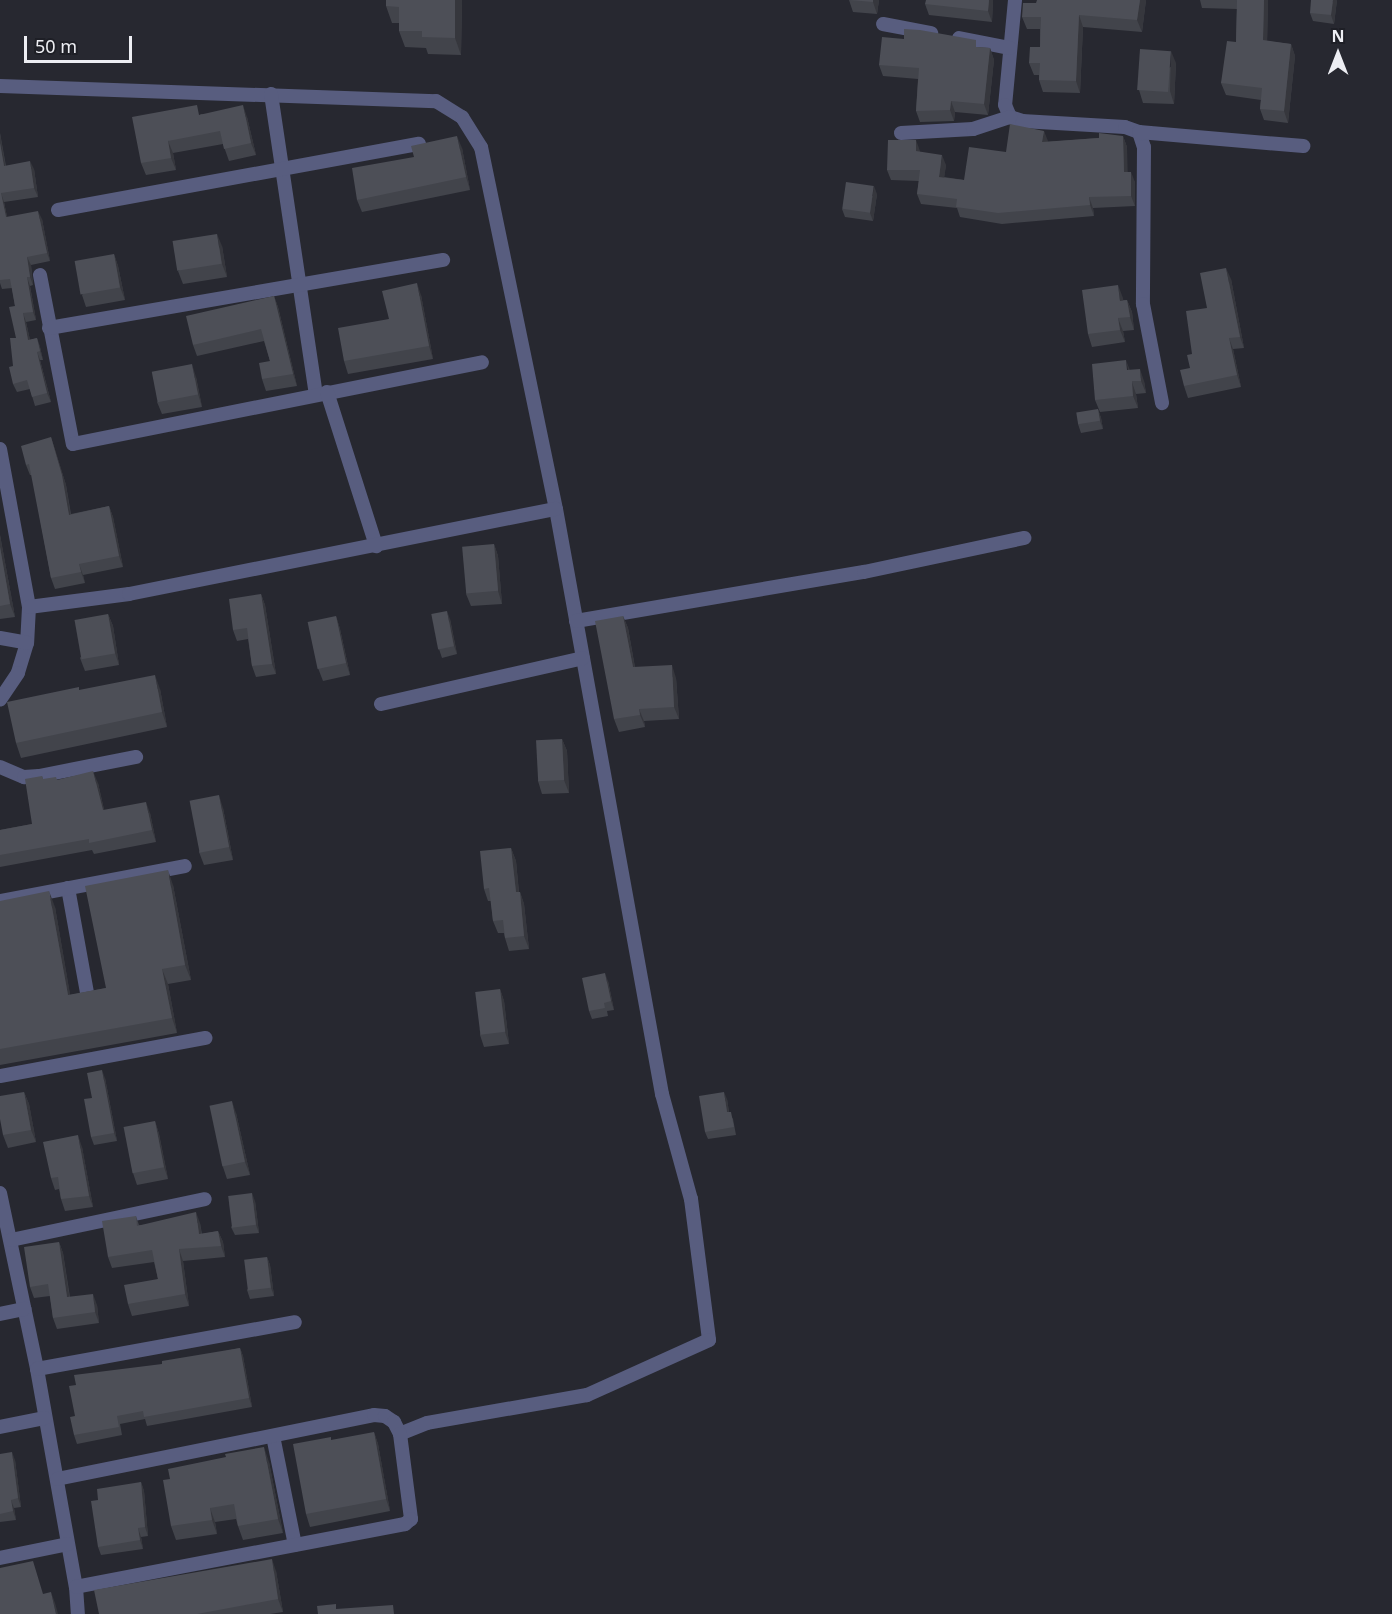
<!DOCTYPE html>
<style>
body{margin:0}
#map{position:relative;width:1392px;height:1614px;overflow:hidden;background:#272830;font-family:"Noto Sans",sans-serif}
div>[style]{position:absolute}
[style*='--x']{left:calc(var(--x)*1px);top:calc(var(--y)*1px);width:calc(var(--w)*1px);rotate:calc(var(--a)*1deg)}
.minor>*{height:14px;margin:-7px;padding:0 7px;transform-origin:7px;border-radius:7px;background:#585d7f}
.wall>*{inset:0;background:#42444b}
.shaded-wall>*{inset:0;background:#36373d}
.building>*{inset:0;background:#4d4f57;transform-origin:0 0}
span{translate:-50% -50%;white-space:nowrap;text-align:center;line-height:1.15;-webkit-text-stroke:5px #1e1f26;paint-order:stroke}
.north{position:absolute;left:1308px;top:24px;width:60px;height:60px;-webkit-text-stroke:4px #1e1f26;paint-order:stroke;rotate:0deg;font-size:16px;font-weight:700;line-height:24px;text-align:center;color:#edeef3}
.north::after{content:'';display:block;margin:auto;width:21px;height:27px;background:#edeef3;clip-path:polygon(50% 0,100% 100%,50% 72%,0 100%)}
.scale{position:absolute;left:24px;top:36px;width:108px;height:27px;box-sizing:border-box;border:3px solid #edeef3;border-top:0;padding-left:8px;font-size:18px;line-height:21px;white-space:nowrap;color:#edeef3;-webkit-text-stroke:4px #1e1f26;paint-order:stroke}
</style>
<div id="map">
<div class="minor">
<i style="--x:1015;--y:0;--w:105;--a:95.4"></i>
<i style="--x:1005;--y:105;--w:13;--a:67"></i>
<i style="--x:1010;--y:117;--w:13;--a:18"></i>
<i style="--x:1022;--y:121;--w:103;--a:3.3"></i>
<i style="--x:1125;--y:127;--w:15;--a:20"></i>
<i style="--x:1139;--y:132;--w:16;--a:72"></i>
<i style="--x:1144;--y:147;--w:157;--a:90.4"></i>
<i style="--x:1143;--y:304;--w:101;--a:79.1"></i>
<i style="--x:883;--y:24;--w:49;--a:10.6"></i>
<i style="--x:959;--y:38;--w:52;--a:11.1"></i>
<i style="--x:0;--y:86;--w:436;--a:2"></i>
<i style="--x:436;--y:101;--w:31;--a:32"></i>
<i style="--x:462;--y:117;--w:36;--a:58"></i>
<i style="--x:481;--y:147;--w:370;--a:78.3"></i>
<i style="--x:556;--y:509;--w:595;--a:79.73"></i>
<i style="--x:662;--y:1094;--w:109;--a:74.6"></i>
<i style="--x:691;--y:1199;--w:142;--a:82.7"></i>
<i style="--x:709;--y:1340;--w:134;--a:155.7"></i>
<i style="--x:587;--y:1395;--w:162;--a:170.1"></i>
<i style="--x:427;--y:1423;--w:29;--a:158"></i>
<i style="--x:271;--y:94;--w:303;--a:81.5"></i>
<i style="--x:1139;--y:132;--w:165;--a:4.9"></i>
<i style="--x:901;--y:133;--w:72;--a:-3.2"></i>
<i style="--x:973;--y:129;--w:39;--a:-18"></i>
<i style="--x:58;--y:210;--w:367;--a:-10.4"></i>
<i style="--x:40;--y:275;--w:172;--a:79"></i>
<i style="--x:73;--y:444;--w:417;--a:-11.3"></i>
<i style="--x:49;--y:328;--w:400;--a:-9.8"></i>
<i style="--x:327;--y:392;--w:162;--a:72.3"></i>
<i style="--x:0;--y:449;--w:161;--a:79.6"></i>
<i style="--x:29;--y:607;--w:36;--a:93"></i>
<i style="--x:27;--y:643;--w:31;--a:107"></i>
<i style="--x:18;--y:673;--w:32;--a:124"></i>
<i style="--x:29;--y:607;--w:101;--a:-7.4"></i>
<i style="--x:129;--y:594;--w:435;--a:-11.3"></i>
<i style="--x:576;--y:621;--w:292;--a:-9.7"></i>
<i style="--x:864;--y:572;--w:164;--a:-12"></i>
<i style="--x:0;--y:638;--w:27;--a:10"></i>
<i style="--x:381;--y:704;--w:207;--a:-12.8"></i>
<i style="--x:0;--y:767;--w:26;--a:23"></i>
<i style="--x:24;--y:777;--w:15;--a:-4"></i>
<i style="--x:39;--y:776;--w:99;--a:-11.1"></i>
<i style="--x:68;--y:888;--w:112;--a:79.7"></i>
<i style="--x:0;--y:901;--w:188;--a:-10.7"></i>
<i style="--x:0;--y:1076;--w:209;--a:-10.5"></i>
<i style="--x:0;--y:1193;--w:180;--a:78.1"></i>
<i style="--x:37;--y:1369;--w:221;--a:79.9"></i>
<i style="--x:76;--y:1587;--w:27;--a:86"></i>
<i style="--x:11;--y:1240;--w:198;--a:-11.9"></i>
<i style="--x:0;--y:1314;--w:25;--a:-12"></i>
<i style="--x:37;--y:1369;--w:262;--a:-10.3"></i>
<i style="--x:0;--y:1427;--w:46;--a:-11.3"></i>
<i style="--x:273;--y:1436;--w:111;--a:78.6"></i>
<i style="--x:57;--y:1479;--w:323;--a:-11.4"></i>
<i style="--x:374;--y:1415;--w:11;--a:5"></i>
<i style="--x:385;--y:1416;--w:11;--a:34"></i>
<i style="--x:394;--y:1422;--w:13;--a:63"></i>
<i style="--x:400;--y:1434;--w:86;--a:82.6"></i>
<i style="--x:411;--y:1519;--w:8;--a:140"></i>
<i style="--x:405;--y:1524;--w:335;--a:169.2"></i>
<i style="--x:0;--y:1558;--w:69;--a:-11.6"></i>
</div>
<div class="wall">
<i style="clip-path:polygon(386px 0,462px 0,461px 55px,428px 54px,426px 48px,405px 47px,399px 31px,399px 23px,392px 23px,386px 6px)"></i>
<i style="clip-path:polygon(849px 0,879px 0,877px 14px,853px 12px)"></i>
<i style="clip-path:polygon(993px 0,992px 22px,929px 15px,925px 4px)"></i>
<i style="clip-path:polygon(1146px 0,1142px 32px,1083px 27px,1080px 93px,1043px 92px,1039px 80px,1039px 75px,1034px 75px,1029px 63px,1040px 47px,1040px 29px,1027px 29px,1022px 17px,1036px 3px)"></i>
<i style="clip-path:polygon(1200px 0,1268px 0,1267px 41px,1291px 44px,1295px 56px,1288px 123px,1264px 120px,1260px 109px,1261px 100px,1226px 95px,1221px 83px,1236px 42px,1237px 9px,1202px 8px)"></i>
<i style="clip-path:polygon(1337px 0,1334px 24px,1313px 21px,1310px 13px)"></i>
<i style="clip-path:polygon(979px 47px,990px 48px,994px 60px,988px 115px,955px 112px,954px 121px,920px 122px,916px 111px,918px 79px,883px 76px,879px 65px)"></i>
<i style="clip-path:polygon(1176px 63px,1174px 104px,1143px 103px,1139px 90px)"></i>
<i style="clip-path:polygon(201px 114px,247px 117px,256px 155px,229px 161px,223px 144px,173px 153px,176px 170px,146px 175px,141px 163px)"></i>
<i style="clip-path:polygon(1044px 131px,1047px 142px,1123px 136px,1127px 147px,1127px 172px,1135px 182px,1135px 206px,1093px 208px,1094px 216px,1002px 224px,960px 217px,957px 208px,921px 204px,917px 194px,919px 181px,891px 180px,887px 170px,920px 152px,946px 165px,944px 177px,964px 180px,1006px 152px)"></i>
<i style="clip-path:polygon(0 133px,6px 166px,34px 169px,38px 197px,4px 202px,7px 217px,42px 219px,50px 261px,31px 265px,33px 285px,30px 286px,36px 320px,26px 322px,30px 340px,37px 338px,40px 347px,43px 360px,40px 360px,51px 402px,35px 406px,30px 389px,17px 392px,13px 384px,13px 366px,16px 338px,15px 306px,12px 288px,2px 289px,0 283px)"></i>
<i style="clip-path:polygon(462px 148px,470px 190px,362px 212px,357px 200px)"></i>
<i style="clip-path:polygon(877px 194px,873px 221px,845px 217px,842px 209px)"></i>
<i style="clip-path:polygon(222px 246px,227px 277px,183px 284px,178px 271px)"></i>
<i style="clip-path:polygon(114px 254px,118px 266px,125px 300px,86px 307px,82px 295px)"></i>
<i style="clip-path:polygon(1231px 279px,1244px 348px,1233px 349px,1241px 387px,1188px 398px,1184px 386px,1190px 368px,1192px 354px,1207px 308px)"></i>
<i style="clip-path:polygon(421px 295px,433px 359px,348px 374px,344px 361px,389px 319px)"></i>
<i style="clip-path:polygon(274px 296px,278px 307px,297px 386px,266px 391px,262px 379px,270px 361px,264px 341px,197px 356px,193px 345px)"></i>
<i style="clip-path:polygon(1123px 298px,1123px 300px,1127px 300px,1132px 312px,1134px 330px,1123px 331px,1125px 342px,1092px 347px,1088px 334px)"></i>
<i style="clip-path:polygon(1130px 370px,1144px 381px,1146px 393px,1136px 394px,1138px 408px,1100px 412px,1095px 400px)"></i>
<i style="clip-path:polygon(196px 377px,202px 407px,162px 414px,157px 402px)"></i>
<i style="clip-path:polygon(1098px 409px,1101px 418px,1103px 429px,1081px 433px,1078px 424px)"></i>
<i style="clip-path:polygon(51px 437px,66px 485px,71px 514px,109px 506px,113px 517px,123px 567px,83px 575px,85px 583px,55px 589px,51px 578px,32px 475px,30px 475px,26px 465px)"></i>
<i style="clip-path:polygon(0 535px,15px 617px,0 619px)"></i>
<i style="clip-path:polygon(494px 544px,498px 556px,502px 604px,471px 606px,466px 594px)"></i>
<i style="clip-path:polygon(261px 594px,265px 605px,276px 674px,256px 677px,252px 666px,248px 639px,237px 641px,233px 630px)"></i>
<i style="clip-path:polygon(108px 614px,113px 626px,119px 665px,85px 671px,80px 658px)"></i>
<i style="clip-path:polygon(336px 616px,340px 629px,350px 675px,323px 681px,318px 668px)"></i>
<i style="clip-path:polygon(623px 616px,628px 628px,635px 667px,676px 678px,679px 719px,644px 721px,645px 727px,619px 732px,614px 719px)"></i>
<i style="clip-path:polygon(450px 619px,457px 654px,442px 658px,439px 649px)"></i>
<i style="clip-path:polygon(160px 689px,167px 727px,21px 758px,16px 743px,80px 690px)"></i>
<i style="clip-path:polygon(562px 739px,567px 751px,569px 793px,542px 794px,538px 781px)"></i>
<i style="clip-path:polygon(42px 776px,43px 779px,98px 783px,104px 810px,150px 813px,156px 842px,94px 854px,92px 850px,0 867px,0 830px,32px 824px)"></i>
<i style="clip-path:polygon(223px 808px,233px 860px,204px 865px,199px 852px)"></i>
<i style="clip-path:polygon(511px 848px,516px 861px,519px 892px,520px 892px,524px 904px,529px 949px,509px 951px,505px 938px,504px 933px,498px 933px,493px 921px,491px 901px,488px 901px,484px 889px)"></i>
<i style="clip-path:polygon(173px 885px,191px 980px,168px 984px,177px 1033px,0 1065px,0 901px,55px 907px,70px 995px,106px 988px)"></i>
<i style="clip-path:polygon(608px 981px,614px 1010px,607px 1011px,608px 1016px,592px 1019px,589px 1011px)"></i>
<i style="clip-path:polygon(500px 989px,504px 1001px,509px 1044px,484px 1047px,480px 1035px)"></i>
<i style="clip-path:polygon(105px 1078px,117px 1141px,94px 1145px,91px 1137px,92px 1098px)"></i>
<i style="clip-path:polygon(24px 1092px,29px 1104px,36px 1142px,8px 1148px,3px 1135px)"></i>
<i style="clip-path:polygon(727px 1099px,729px 1112px,733px 1119px,736px 1135px,708px 1139px,705px 1132px)"></i>
<i style="clip-path:polygon(236px 1113px,250px 1175px,227px 1179px,223px 1167px)"></i>
<i style="clip-path:polygon(155px 1121px,159px 1134px,168px 1179px,137px 1185px,133px 1173px)"></i>
<i style="clip-path:polygon(82px 1147px,93px 1207px,65px 1211px,61px 1199px,59px 1189px,55px 1190px,51px 1178px)"></i>
<i style="clip-path:polygon(255px 1201px,259px 1233px,235px 1235px,231px 1227px)"></i>
<i style="clip-path:polygon(136px 1216px,139px 1225px,200px 1223px,202px 1234px,218px 1231px,223px 1242px,225px 1257px,183px 1261px,189px 1306px,132px 1316px,128px 1304px,158px 1279px,154px 1262px,112px 1268px,108px 1257px)"></i>
<i style="clip-path:polygon(59px 1242px,63px 1253px,70px 1297px,97px 1305px,99px 1323px,57px 1329px,53px 1318px,50px 1296px,34px 1298px,30px 1287px)"></i>
<i style="clip-path:polygon(267px 1257px,270px 1265px,274px 1296px,250px 1299px,247px 1290px)"></i>
<i style="clip-path:polygon(240px 1348px,243px 1356px,252px 1407px,147px 1426px,145px 1419px,120px 1424px,122px 1435px,77px 1444px,74px 1435px,75px 1416px,162px 1364px)"></i>
<i style="clip-path:polygon(374px 1432px,378px 1444px,390px 1511px,310px 1527px,306px 1514px)"></i>
<i style="clip-path:polygon(0 1454px,15px 1460px,21px 1507px,14px 1508px,16px 1520px,0 1522px)"></i>
<i style="clip-path:polygon(269px 1462px,283px 1533px,243px 1540px,238px 1526px,236px 1519px,215px 1522px,217px 1534px,176px 1540px,171px 1526px)"></i>
<i style="clip-path:polygon(141px 1482px,144px 1491px,148px 1536px,141px 1537px,143px 1549px,101px 1555px,98px 1547px,98px 1500px)"></i>
<i style="clip-path:polygon(276px 1571px,283px 1612px,270px 1614px,99px 1614px)"></i>
</div>
<div class="shaded-wall">
<i style="clip-path:polygon(455px 0,462px 0,461px 55px,455px 38px)"></i>
<i style="clip-path:polygon(873px 0,879px 0,877px 14px,873px 2px)"></i>
<i style="clip-path:polygon(989px 0,993px 0,992px 22px,988px 11px)"></i>
<i style="clip-path:polygon(1140px 0,1146px 0,1142px 32px,1137px 20px)"></i>
<i style="clip-path:polygon(1264px 0,1268px 0,1267px 52px,1263px 40px)"></i>
<i style="clip-path:polygon(1333px 0,1337px 0,1334px 24px,1331px 15px)"></i>
<i style="clip-path:polygon(1079px 15px,1083px 27px,1080px 93px,1076px 81px)"></i>
<i style="clip-path:polygon(1291px 44px,1295px 56px,1288px 123px,1284px 111px)"></i>
<i style="clip-path:polygon(990px 48px,994px 60px,988px 115px,984px 104px)"></i>
<i style="clip-path:polygon(1171px 51px,1176px 63px,1174px 104px,1170px 91px)"></i>
<i style="clip-path:polygon(951px 101px,955px 112px,954px 121px,950px 110px)"></i>
<i style="clip-path:polygon(243px 105px,247px 117px,256px 155px,251px 143px)"></i>
<i style="clip-path:polygon(1044px 131px,1048px 141px,1046px 153px,1042px 142px)"></i>
<i style="clip-path:polygon(0 133px,7px 175px,4px 166px,0 143px)"></i>
<i style="clip-path:polygon(457px 136px,462px 148px,470px 190px,466px 177px)"></i>
<i style="clip-path:polygon(1123px 136px,1127px 147px,1128px 183px,1124px 172px)"></i>
<i style="clip-path:polygon(916px 140px,920px 151px,920px 161px,916px 151px)"></i>
<i style="clip-path:polygon(168px 141px,173px 153px,176px 170px,171px 158px)"></i>
<i style="clip-path:polygon(942px 155px,946px 165px,943px 187px,939px 177px)"></i>
<i style="clip-path:polygon(30px 161px,34px 169px,38px 197px,34px 188px)"></i>
<i style="clip-path:polygon(1131px 172px,1135px 182px,1135px 206px,1131px 196px)"></i>
<i style="clip-path:polygon(874px 186px,877px 194px,873px 221px,870px 213px)"></i>
<i style="clip-path:polygon(1px 193px,4px 202px,9px 226px,6px 217px)"></i>
<i style="clip-path:polygon(1089px 197px,1093px 208px,1094px 216px,1090px 205px)"></i>
<i style="clip-path:polygon(38px 211px,42px 219px,50px 261px,47px 253px)"></i>
<i style="clip-path:polygon(217px 234px,222px 246px,227px 277px,222px 264px)"></i>
<i style="clip-path:polygon(114px 254px,118px 266px,125px 300px,120px 287px)"></i>
<i style="clip-path:polygon(27px 257px,31px 265px,33px 285px,30px 277px)"></i>
<i style="clip-path:polygon(1226px 268px,1231px 279px,1244px 348px,1240px 337px)"></i>
<i style="clip-path:polygon(27px 277px,30px 286px,36px 320px,33px 312px)"></i>
<i style="clip-path:polygon(417px 283px,421px 295px,433px 359px,429px 346px)"></i>
<i style="clip-path:polygon(1118px 285px,1123px 298px,1125px 313px,1120px 301px)"></i>
<i style="clip-path:polygon(274px 296px,278px 307px,297px 386px,293px 374px)"></i>
<i style="clip-path:polygon(1127px 300px,1132px 312px,1134px 330px,1130px 317px)"></i>
<i style="clip-path:polygon(23px 313px,26px 322px,32px 349px,28px 340px)"></i>
<i style="clip-path:polygon(1118px 318px,1123px 331px,1125px 342px,1120px 330px)"></i>
<i style="clip-path:polygon(37px 338px,40px 347px,43px 360px,40px 351px)"></i>
<i style="clip-path:polygon(1229px 338px,1233px 349px,1241px 387px,1237px 375px)"></i>
<i style="clip-path:polygon(37px 352px,40px 360px,51px 402px,47px 393px)"></i>
<i style="clip-path:polygon(1126px 360px,1131px 373px,1132px 382px,1136px 394px,1138px 408px,1133px 396px)"></i>
<i style="clip-path:polygon(192px 364px,196px 377px,202px 407px,198px 394px)"></i>
<i style="clip-path:polygon(1140px 369px,1144px 381px,1146px 393px,1141px 381px)"></i>
<i style="clip-path:polygon(1098px 409px,1101px 418px,1103px 429px,1100px 421px)"></i>
<i style="clip-path:polygon(51px 437px,66px 485px,72px 525px,69px 515px)"></i>
<i style="clip-path:polygon(109px 506px,113px 517px,123px 567px,119px 556px)"></i>
<i style="clip-path:polygon(0 535px,15px 617px,10px 604px,0 547px)"></i>
<i style="clip-path:polygon(494px 544px,498px 556px,502px 604px,498px 591px)"></i>
<i style="clip-path:polygon(79px 564px,83px 575px,85px 583px,81px 572px)"></i>
<i style="clip-path:polygon(261px 594px,265px 605px,276px 674px,272px 664px)"></i>
<i style="clip-path:polygon(447px 611px,450px 619px,457px 654px,454px 646px)"></i>
<i style="clip-path:polygon(108px 614px,113px 626px,119px 665px,115px 653px)"></i>
<i style="clip-path:polygon(336px 616px,340px 629px,350px 675px,346px 663px)"></i>
<i style="clip-path:polygon(623px 616px,628px 628px,637px 680px,633px 667px)"></i>
<i style="clip-path:polygon(672px 665px,676px 678px,679px 719px,674px 707px)"></i>
<i style="clip-path:polygon(155px 675px,160px 689px,167px 727px,162px 712px)"></i>
<i style="clip-path:polygon(639px 709px,644px 721px,645px 727px,640px 715px)"></i>
<i style="clip-path:polygon(562px 739px,567px 751px,569px 793px,564px 780px)"></i>
<i style="clip-path:polygon(93px 771px,98px 783px,107px 822px,103px 810px)"></i>
<i style="clip-path:polygon(219px 795px,223px 808px,233px 860px,229px 847px)"></i>
<i style="clip-path:polygon(146px 802px,150px 813px,156px 842px,152px 830px)"></i>
<i style="clip-path:polygon(511px 848px,516px 861px,520px 905px,516px 892px)"></i>
<i style="clip-path:polygon(168px 870px,173px 885px,191px 980px,185px 965px)"></i>
<i style="clip-path:polygon(49px 891px,55px 907px,73px 1011px,68px 995px)"></i>
<i style="clip-path:polygon(520px 892px,524px 904px,529px 949px,524px 936px)"></i>
<i style="clip-path:polygon(162px 969px,168px 984px,177px 1033px,172px 1018px)"></i>
<i style="clip-path:polygon(605px 973px,608px 981px,614px 1010px,611px 1001px)"></i>
<i style="clip-path:polygon(500px 989px,504px 1001px,509px 1044px,505px 1032px)"></i>
<i style="clip-path:polygon(102px 1070px,105px 1078px,117px 1141px,114px 1133px)"></i>
<i style="clip-path:polygon(24px 1092px,29px 1104px,36px 1142px,31px 1130px)"></i>
<i style="clip-path:polygon(724px 1092px,727px 1099px,730px 1119px,727px 1112px)"></i>
<i style="clip-path:polygon(232px 1101px,236px 1113px,250px 1175px,245px 1162px)"></i>
<i style="clip-path:polygon(155px 1121px,159px 1134px,168px 1179px,164px 1167px)"></i>
<i style="clip-path:polygon(78px 1135px,82px 1147px,93px 1207px,89px 1196px)"></i>
<i style="clip-path:polygon(252px 1193px,255px 1201px,259px 1233px,256px 1225px)"></i>
<i style="clip-path:polygon(196px 1212px,200px 1223px,203px 1246px,199px 1234px)"></i>
<i style="clip-path:polygon(218px 1231px,223px 1242px,225px 1257px,221px 1246px)"></i>
<i style="clip-path:polygon(59px 1242px,63px 1253px,71px 1308px,67px 1297px)"></i>
<i style="clip-path:polygon(179px 1249px,183px 1261px,189px 1306px,185px 1294px)"></i>
<i style="clip-path:polygon(267px 1257px,270px 1265px,274px 1296px,271px 1288px)"></i>
<i style="clip-path:polygon(93px 1294px,97px 1305px,99px 1323px,95px 1312px)"></i>
<i style="clip-path:polygon(240px 1348px,243px 1356px,252px 1407px,249px 1398px)"></i>
<i style="clip-path:polygon(374px 1432px,378px 1444px,390px 1511px,386px 1499px)"></i>
<i style="clip-path:polygon(264px 1447px,269px 1462px,283px 1533px,278px 1519px)"></i>
<i style="clip-path:polygon(12px 1452px,15px 1460px,21px 1507px,18px 1498px)"></i>
<i style="clip-path:polygon(141px 1482px,144px 1491px,148px 1536px,145px 1527px)"></i>
<i style="clip-path:polygon(11px 1500px,14px 1508px,16px 1520px,13px 1511px)"></i>
<i style="clip-path:polygon(210px 1508px,215px 1522px,217px 1534px,212px 1520px)"></i>
<i style="clip-path:polygon(138px 1528px,141px 1537px,143px 1549px,140px 1540px)"></i>
<i style="clip-path:polygon(272px 1559px,276px 1571px,283px 1612px,278px 1599px)"></i>
<i style="clip-path:polygon(51px 1592px,55px 1603px,58px 1614px,56px 1614px)"></i>
</div>
<div class="building">
<i style="clip-path:polygon(386px 0,455px 0,455px 38px,422px 37px,422px 31px,399px 31px,399px 7px,386px 6px)"></i>
<i style="clip-path:polygon(850px 0,873px 0,873px 2px)"></i>
<i style="clip-path:polygon(926px 0,989px 0,988px 11px,925px 4px)"></i>
<i style="clip-path:polygon(1037px 0,1140px 0,1137px 20px,1079px 15px,1076px 81px,1039px 80px,1040px 63px,1029px 63px,1030px 47px,1040px 47px,1041px 17px,1022px 17px,1023px 3px,1036px 3px)"></i>
<i style="clip-path:polygon(1237px 0,1264px 0,1263px 40px,1291px 44px,1284px 111px,1260px 109px,1262px 88px,1221px 83px,1227px 41px,1236px 42px)"></i>
<i style="clip-path:polygon(1311px 0,1333px 0,1331px 15px,1310px 13px)"></i>
<i style="clip-path:polygon(904px 29px,920px 30px,976px 40px,976px 47px,990px 48px,984px 104px,951px 101px,950px 110px,916px 111px,919px 68px,879px 65px,882px 37px,904px 39px)"></i>
<i style="left:1140px;top:49px;width:31px;height:41px;rotate:4deg"></i>
<i style="clip-path:polygon(197px 105px,199px 115px,243px 105px,251px 143px,224px 149px,220px 131px,168px 141px,171px 158px,141px 163px,132px 117px)"></i>
<i style="clip-path:polygon(1010px 124px,1044px 131px,1042px 142px,1099px 138px,1099px 133px,1123px 136px,1124px 172px,1131px 172px,1131px 196px,1089px 197px,1090px 205px,998px 213px,956px 207px,957px 199px,917px 194px,920px 170px,887px 170px,888px 140px,916px 140px,916px 151px,942px 155px,939px 177px,964px 180px,969px 147px,1006px 152px)"></i>
<i style="clip-path:polygon(457px 136px,466px 177px,357px 200px,352px 168px,414px 157px,411px 146px)"></i>
<i style="clip-path:polygon(0 143px,4px 166px,30px 161px,34px 188px,1px 193px,6px 217px,38px 211px,47px 253px,27px 257px,30px 277px,27px 277px,33px 312px,23px 313px,28px 340px,37px 338px,40px 351px,37px 352px,47px 393px,32px 397px,27px 380px,13px 384px,9px 367px,13px 366px,10px 338px,16px 338px,9px 307px,15px 306px,10px 279px,0 280px)"></i>
<i style="left:846px;top:182px;width:28px;height:27px;rotate:8deg"></i>
<i style="left:217px;top:234px;width:30px;height:45px;rotate:81deg"></i>
<i style="left:114px;top:254px;width:34px;height:40px;rotate:80deg"></i>
<i style="clip-path:polygon(1226px 268px,1240px 337px,1229px 338px,1237px 375px,1184px 386px,1180px 370px,1190px 368px,1187px 355px,1192px 354px,1186px 311px,1207px 308px,1200px 273px)"></i>
<i style="clip-path:polygon(417px 283px,429px 346px,344px 361px,338px 328px,389px 319px,382px 291px)"></i>
<i style="clip-path:polygon(1118px 285px,1120px 301px,1127px 300px,1130px 317px,1118px 318px,1120px 330px,1088px 334px,1082px 290px)"></i>
<i style="clip-path:polygon(274px 296px,293px 374px,262px 379px,259px 363px,270px 361px,261px 329px,193px 345px,186px 316px)"></i>
<i style="clip-path:polygon(1126px 360px,1127px 370px,1140px 369px,1141px 381px,1132px 381px,1133px 396px,1095px 400px,1092px 364px)"></i>
<i style="left:192px;top:364px;width:31px;height:41px;rotate:79deg"></i>
<i style="left:1098px;top:409px;width:12px;height:22px;rotate:81deg"></i>
<i style="clip-path:polygon(51px 437px,62px 475px,69px 515px,109px 506px,119px 556px,79px 564px,81px 572px,51px 578px,29px 464px,26px 465px,21px 446px)"></i>
<i style="left:494px;top:544px;width:47px;height:32px;rotate:85deg"></i>
<i style="clip-path:polygon(0 547px,10px 604px,0 606px)"></i>
<i style="clip-path:polygon(261px 594px,272px 664px,252px 666px,247px 628px,233px 630px,229px 599px)"></i>
<i style="left:447px;top:611px;width:36px;height:16px;rotate:79deg"></i>
<i style="left:108px;top:614px;width:40px;height:34px;rotate:80deg"></i>
<i style="left:336px;top:616px;width:48px;height:29px;rotate:78deg"></i>
<i style="clip-path:polygon(623px 616px,633px 667px,672px 665px,674px 707px,639px 709px,640px 715px,614px 719px,595px 621px)"></i>
<i style="clip-path:polygon(155px 675px,162px 712px,16px 743px,7px 702px,79px 687px,79px 690px)"></i>
<i style="left:562px;top:739px;width:41px;height:26px;rotate:87deg"></i>
<i style="clip-path:polygon(93px 771px,103px 810px,146px 802px,152px 830px,89px 843px,89px 839px,0 855px,0 830px,32px 824px,25px 779px,42px 776px,43px 779px,56px 777px,57px 780px)"></i>
<i style="left:219px;top:795px;width:53px;height:30px;rotate:79deg"></i>
<i style="clip-path:polygon(511px 848px,516px 892px,520px 892px,524px 936px,505px 938px,503px 920px,493px 921px,489px 888px,484px 889px,480px 851px)"></i>
<i style="clip-path:polygon(168px 870px,185px 965px,162px 969px,172px 1018px,0 1049px,0 901px,49px 891px,68px 995px,106px 988px,85px 886px)"></i>
<i style="clip-path:polygon(605px 973px,611px 1001px,604px 1003px,605px 1008px,589px 1011px,582px 978px)"></i>
<i style="left:500px;top:989px;width:43px;height:25px;rotate:83deg"></i>
<i style="clip-path:polygon(102px 1070px,114px 1133px,91px 1137px,84px 1099px,92px 1098px,87px 1073px)"></i>
<i style="clip-path:polygon(24px 1092px,31px 1130px,3px 1135px,0 1119px,0 1096px)"></i>
<i style="clip-path:polygon(724px 1092px,727px 1112px,731px 1112px,734px 1127px,705px 1132px,699px 1096px)"></i>
<i style="left:232px;top:1101px;width:62px;height:23px;rotate:78deg"></i>
<i style="left:155px;top:1121px;width:47px;height:32px;rotate:79deg"></i>
<i style="clip-path:polygon(78px 1135px,89px 1196px,61px 1199px,58px 1177px,51px 1178px,43px 1142px)"></i>
<i style="left:252px;top:1193px;width:32px;height:24px;rotate:83deg"></i>
<i style="clip-path:polygon(196px 1212px,199px 1234px,218px 1231px,221px 1246px,179px 1249px,185px 1294px,128px 1304px,124px 1285px,158px 1279px,152px 1250px,108px 1257px,102px 1221px,136px 1216px,137px 1226px)"></i>
<i style="clip-path:polygon(59px 1242px,67px 1297px,93px 1294px,95px 1312px,53px 1318px,48px 1284px,30px 1287px,24px 1247px)"></i>
<i style="left:267px;top:1257px;width:31px;height:23px;rotate:83deg"></i>
<i style="clip-path:polygon(240px 1348px,249px 1398px,144px 1417px,143px 1411px,117px 1416px,119px 1427px,74px 1435px,70px 1417px,75px 1416px,69px 1386px,76px 1385px,74px 1375px,162px 1364px,162px 1361px)"></i>
<i style="clip-path:polygon(374px 1432px,386px 1499px,306px 1514px,293px 1444px,331px 1437px,331px 1440px)"></i>
<i style="clip-path:polygon(264px 1447px,278px 1519px,238px 1526px,234px 1504px,210px 1508px,212px 1520px,171px 1526px,163px 1480px,170px 1479px,168px 1469px,226px 1457px,225px 1454px)"></i>
<i style="clip-path:polygon(12px 1452px,18px 1498px,11px 1500px,13px 1511px,0 1514px,0 1454px)"></i>
<i style="clip-path:polygon(141px 1482px,145px 1527px,138px 1528px,140px 1540px,98px 1547px,91px 1501px,98px 1500px,97px 1489px)"></i>
<i style="clip-path:polygon(272px 1559px,278px 1599px,197px 1614px,99px 1614px,94px 1590px)"></i>
<i style="clip-path:polygon(33px 1561px,43px 1594px,51px 1592px,56px 1614px,0 1614px,0 1568px)"></i>
<i style="clip-path:polygon(336px 1604px,336px 1609px,393px 1605px,394px 1614px,318px 1614px,317px 1606px)"></i>
</div>
<div class="north">N</div>
<div class="scale">50 m</div>
</div>
